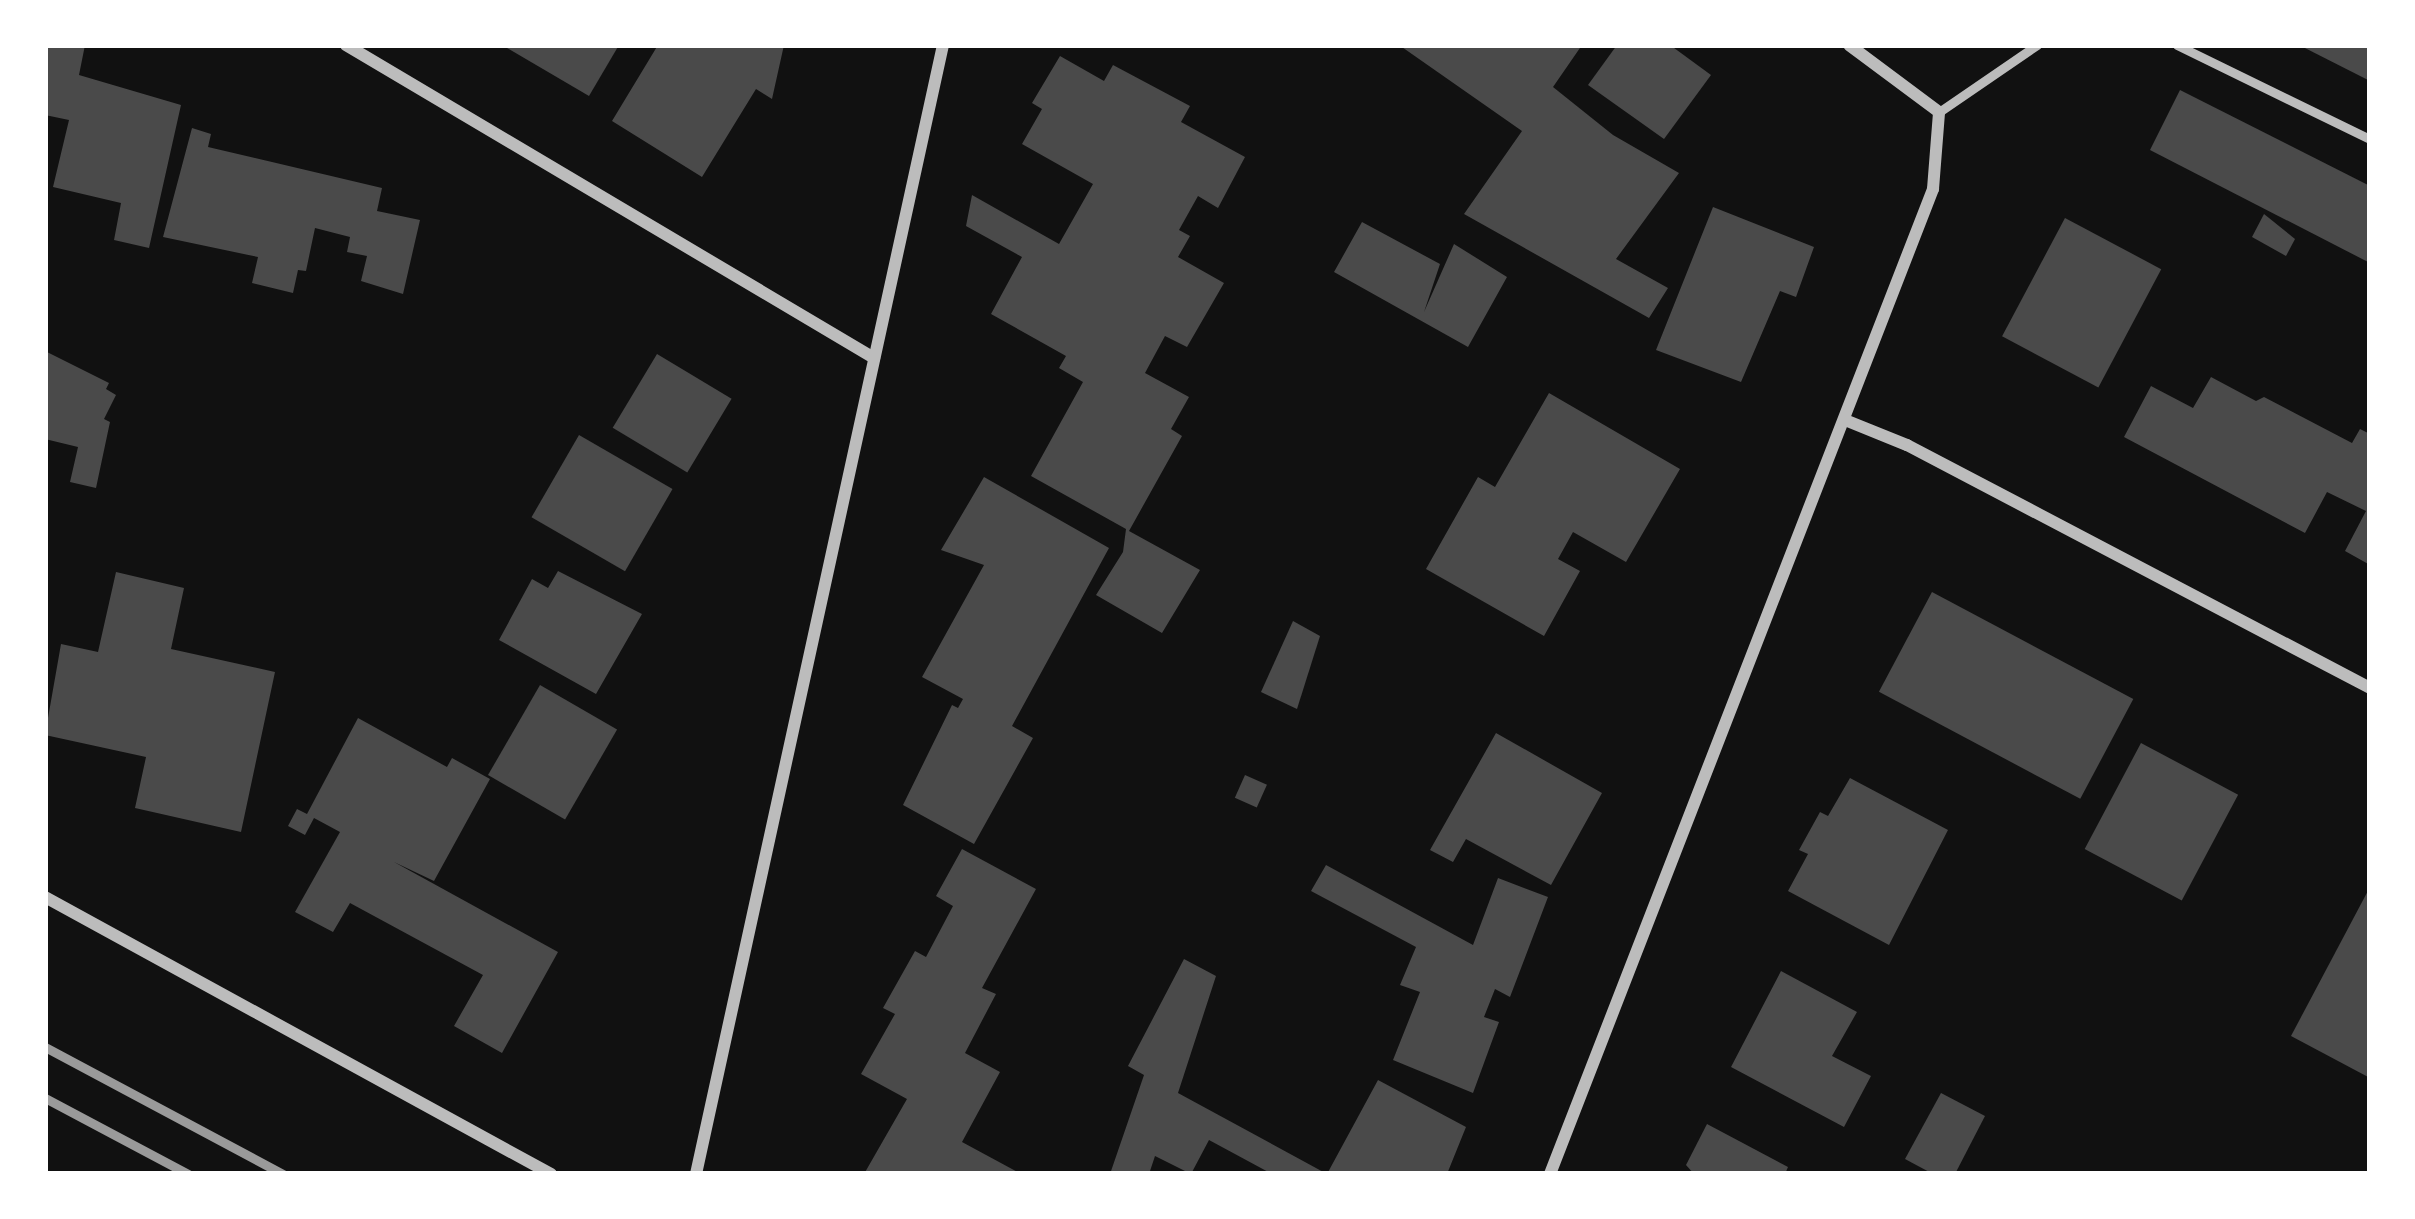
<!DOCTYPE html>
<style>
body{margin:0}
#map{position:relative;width:2415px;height:1219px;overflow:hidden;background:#111;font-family:"PT Sans Narrow",sans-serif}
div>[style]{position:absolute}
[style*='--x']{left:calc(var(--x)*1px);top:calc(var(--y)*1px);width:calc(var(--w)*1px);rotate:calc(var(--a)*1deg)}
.building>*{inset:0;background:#4a4a4a;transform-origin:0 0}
.service>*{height:9px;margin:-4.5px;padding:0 4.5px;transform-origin:4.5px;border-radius:4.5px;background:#bcbcbc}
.minor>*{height:12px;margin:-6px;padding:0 6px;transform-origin:6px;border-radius:6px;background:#bcbcbc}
.rail>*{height:9px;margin:-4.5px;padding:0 4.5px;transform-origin:4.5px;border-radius:4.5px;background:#9a9a9a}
span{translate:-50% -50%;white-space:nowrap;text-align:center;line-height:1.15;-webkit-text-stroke:12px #fff;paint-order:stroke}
.frame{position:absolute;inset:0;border:48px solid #fff;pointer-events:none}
</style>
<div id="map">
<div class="building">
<i style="clip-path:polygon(45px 45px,85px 45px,79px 75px,181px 105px,149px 248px,114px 240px,121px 203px,53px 187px,69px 120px,45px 115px)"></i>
<i style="clip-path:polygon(502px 45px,619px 45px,589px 96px)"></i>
<i style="clip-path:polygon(658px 45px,784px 45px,772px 99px,756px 89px,702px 177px,612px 121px)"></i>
<i style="clip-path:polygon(1399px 45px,1582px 45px,1553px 87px,1613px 135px,1679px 173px,1616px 259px,1668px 288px,1649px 318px,1464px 214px,1522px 131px)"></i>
<i style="clip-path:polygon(1617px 45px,1670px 45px,1711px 75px,1664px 139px,1588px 85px)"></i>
<i style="clip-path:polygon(2299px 45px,2370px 45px,2370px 81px)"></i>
<i style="clip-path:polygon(1060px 56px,1104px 81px,1113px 65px,1190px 106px,1181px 122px,1245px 157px,1218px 208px,1198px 196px,1179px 230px,1190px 236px,1178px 257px,1224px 283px,1187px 347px,1165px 336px,1145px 373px,1189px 397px,1171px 429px,1182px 436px,1129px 531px,1200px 570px,1162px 633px,1096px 595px,1123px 552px,1126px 529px,1031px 476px,1083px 382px,1059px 368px,1066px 356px,991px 314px,1022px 257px,966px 226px,972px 195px,1059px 244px,1093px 184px,1022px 144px,1042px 109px,1032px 103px)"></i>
<i style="clip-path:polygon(2180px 90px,2370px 186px,2370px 263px,2150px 150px)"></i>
<i style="clip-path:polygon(192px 128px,211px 134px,208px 147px,382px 188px,377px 211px,420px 220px,403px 294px,361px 281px,367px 256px,347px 252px,350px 237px,315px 228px,306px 271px,298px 270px,293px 293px,252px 283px,258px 257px,163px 237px)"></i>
<i style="clip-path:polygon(1713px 207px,1814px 247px,1796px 297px,1780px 291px,1741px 382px,1656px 350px)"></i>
<i style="clip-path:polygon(2264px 214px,2295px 239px,2286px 256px,2252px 237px)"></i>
<i style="left:2065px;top:218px;width:109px;height:134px;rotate:28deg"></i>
<i style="clip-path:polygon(1362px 222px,1440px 264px,1424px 312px,1454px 244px,1507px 277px,1468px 347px,1334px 272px)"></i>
<i style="clip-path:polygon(45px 351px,109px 383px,106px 389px,116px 395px,104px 419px,110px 422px,96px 488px,70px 482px,78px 447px,45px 439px)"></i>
<i style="left:657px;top:354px;width:87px;height:86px;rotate:31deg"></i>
<i style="clip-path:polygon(2211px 377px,2256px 401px,2264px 397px,2352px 443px,2360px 429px,2370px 434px,2370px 565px,2345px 551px,2366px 511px,2327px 492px,2305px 533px,2124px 437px,2151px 386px,2193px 408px)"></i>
<i style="clip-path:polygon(1549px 393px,1680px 469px,1626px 562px,1573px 532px,1558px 559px,1580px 571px,1544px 636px,1426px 569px,1478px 477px,1495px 487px)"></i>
<i style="left:579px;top:435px;width:108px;height:95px;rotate:30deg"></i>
<i style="clip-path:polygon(984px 477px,1109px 548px,1012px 726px,1033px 738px,974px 844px,903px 805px,952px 705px,958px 708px,963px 699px,922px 677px,984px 565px,941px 550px)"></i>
<i style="clip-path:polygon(558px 571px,642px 614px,596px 694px,499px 640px,532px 579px,548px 588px)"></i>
<i style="clip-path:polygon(116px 572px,184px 588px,171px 649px,275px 672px,241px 832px,135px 808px,146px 757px,45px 735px,61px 644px,98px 652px)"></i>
<i style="left:1932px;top:592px;width:228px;height:113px;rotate:28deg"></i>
<i style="clip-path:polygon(1293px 621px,1320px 636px,1297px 709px,1261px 692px)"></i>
<i style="left:540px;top:685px;width:89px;height:104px;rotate:30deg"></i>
<i style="clip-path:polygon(358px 718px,447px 767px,452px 758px,490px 779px,434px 881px,394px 862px,558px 952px,502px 1053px,454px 1026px,483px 975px,350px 903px,333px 932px,295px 912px,340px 832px,314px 818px,305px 835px,288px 826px,297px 809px,307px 814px)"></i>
<i style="clip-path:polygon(1496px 733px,1602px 793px,1551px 885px,1466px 839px,1453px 862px,1430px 850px)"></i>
<i style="left:2141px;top:743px;width:110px;height:120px;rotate:28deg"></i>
<i style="left:1245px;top:775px;width:24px;height:25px;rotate:24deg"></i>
<i style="clip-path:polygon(1850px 778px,1948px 830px,1889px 945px,1788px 891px,1808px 854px,1799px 850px,1820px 812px,1828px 816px)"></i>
<i style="clip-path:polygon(962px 849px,1036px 889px,982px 988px,996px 994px,965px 1053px,1000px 1072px,962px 1142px,1021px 1174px,864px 1174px,907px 1099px,861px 1074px,895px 1014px,883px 1008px,915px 951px,926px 957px,953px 906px,936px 896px)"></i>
<i style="clip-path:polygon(1326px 865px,1473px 945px,1498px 878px,1548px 897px,1510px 997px,1495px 989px,1484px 1017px,1499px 1022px,1473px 1093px,1393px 1060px,1420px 992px,1400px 985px,1416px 947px,1311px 891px)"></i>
<i style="clip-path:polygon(2370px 887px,2370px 1078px,2291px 1036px)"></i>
<i style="clip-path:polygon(1184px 959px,1216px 976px,1178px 1093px,1327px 1174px,1378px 1080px,1466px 1127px,1447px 1174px,1272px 1174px,1209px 1140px,1191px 1174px,1155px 1156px,1149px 1174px,1110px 1174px,1144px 1075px,1128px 1066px)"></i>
<i style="clip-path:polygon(1781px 971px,1857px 1012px,1832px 1056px,1871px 1076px,1844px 1127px,1731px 1067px)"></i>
<i style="clip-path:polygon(1941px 1093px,1985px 1116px,1955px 1174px,1933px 1174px,1905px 1159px)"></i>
<i style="clip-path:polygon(1707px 1124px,1788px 1167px,1785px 1174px,1694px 1174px,1686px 1165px)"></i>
</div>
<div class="service">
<i style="--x:2177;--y:45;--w:215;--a:26"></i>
<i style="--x:1939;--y:112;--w:119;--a:-34.4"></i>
</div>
<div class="minor">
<i style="--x:346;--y:45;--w:614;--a:30.66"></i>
<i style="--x:1845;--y:420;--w:67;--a:22"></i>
<i style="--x:1907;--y:445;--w:523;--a:27.69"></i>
<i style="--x:45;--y:897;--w:577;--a:28.7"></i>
<i style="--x:696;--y:1174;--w:1156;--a:-77.66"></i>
<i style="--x:1550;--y:1174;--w:1057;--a:-68.75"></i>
<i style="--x:1933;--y:189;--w:77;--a:-85.5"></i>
<i style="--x:1939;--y:112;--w:112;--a:-143.3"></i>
</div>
<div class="rail">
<i style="--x:45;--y:1047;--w:270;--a:28.1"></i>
<i style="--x:45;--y:1098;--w:162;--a:28"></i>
</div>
<div class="frame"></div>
</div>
